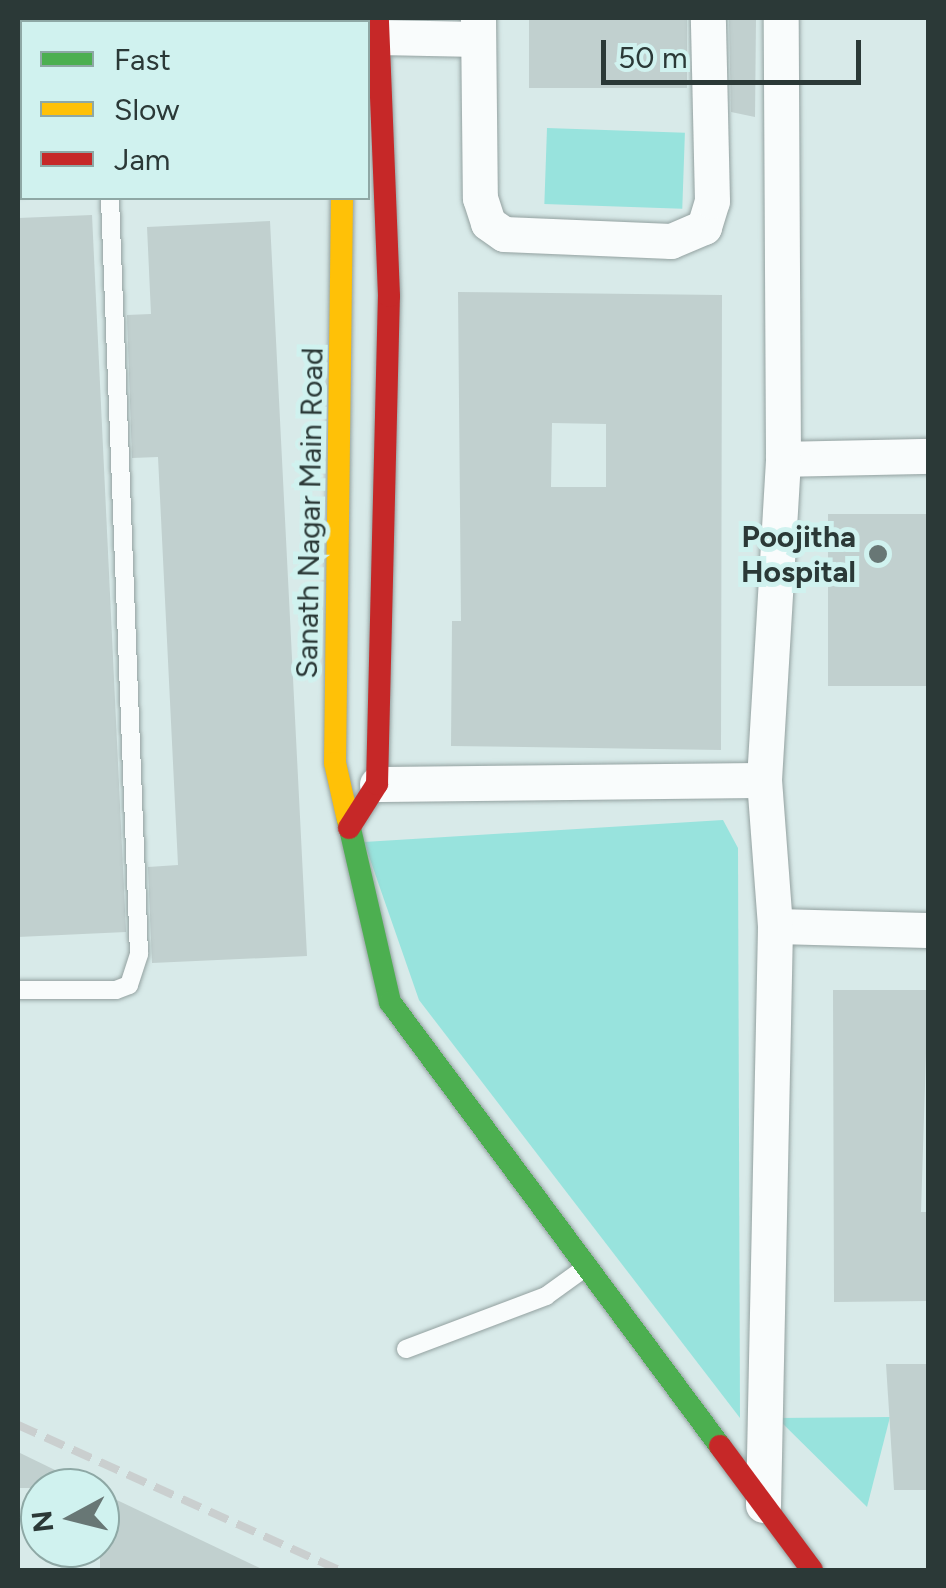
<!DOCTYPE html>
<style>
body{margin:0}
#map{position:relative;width:946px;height:1588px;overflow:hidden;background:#d8eae9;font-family:Figtree,sans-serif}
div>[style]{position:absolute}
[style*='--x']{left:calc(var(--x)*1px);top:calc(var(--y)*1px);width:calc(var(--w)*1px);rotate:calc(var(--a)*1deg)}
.green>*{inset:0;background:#98e3dd;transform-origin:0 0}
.building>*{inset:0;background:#c1d0cf;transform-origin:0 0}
.roads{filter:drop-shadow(0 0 2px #93a1a0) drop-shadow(0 0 2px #93a1a0)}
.lane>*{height:18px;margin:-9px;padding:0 9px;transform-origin:9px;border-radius:9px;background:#f9fcfc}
.street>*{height:35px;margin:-17.5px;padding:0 17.5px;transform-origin:17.5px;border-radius:17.5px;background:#f9fcfc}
.fast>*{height:22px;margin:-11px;padding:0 11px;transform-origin:11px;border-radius:11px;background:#4caf50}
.slow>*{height:22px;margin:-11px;padding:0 11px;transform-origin:11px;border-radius:11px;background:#ffc107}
.jam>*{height:22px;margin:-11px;padding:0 11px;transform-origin:11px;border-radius:11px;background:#c62828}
.rail>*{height:8px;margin-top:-4px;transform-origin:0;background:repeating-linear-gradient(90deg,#cacfcf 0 20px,transparent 0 30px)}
.dots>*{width:28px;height:28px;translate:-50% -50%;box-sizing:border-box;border:5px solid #d0f2ef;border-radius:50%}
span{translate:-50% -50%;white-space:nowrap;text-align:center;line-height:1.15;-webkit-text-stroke:10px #d0f2ef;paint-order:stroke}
.street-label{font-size:30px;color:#2b3937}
.poi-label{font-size:30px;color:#2b3937;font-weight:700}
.right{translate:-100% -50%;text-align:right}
.frame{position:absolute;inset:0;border:20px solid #2b3937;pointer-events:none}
.legend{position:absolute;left:20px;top:20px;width:350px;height:180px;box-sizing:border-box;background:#d0f2ef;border:2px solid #8ea8a5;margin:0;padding:12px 18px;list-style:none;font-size:30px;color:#2b3937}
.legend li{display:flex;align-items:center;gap:20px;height:50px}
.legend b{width:50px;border:2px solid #8ea8a5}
.north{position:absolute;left:20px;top:1468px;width:100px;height:100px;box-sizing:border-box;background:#d0f2ef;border:2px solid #8ea8a5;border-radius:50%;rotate:263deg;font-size:28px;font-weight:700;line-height:40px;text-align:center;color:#2b3937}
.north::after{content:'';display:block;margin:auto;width:35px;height:45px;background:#687775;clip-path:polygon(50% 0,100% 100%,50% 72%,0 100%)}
.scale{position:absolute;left:601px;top:40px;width:260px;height:45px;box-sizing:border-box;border:5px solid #2b3937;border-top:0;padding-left:12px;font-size:30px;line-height:35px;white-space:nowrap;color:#2b3937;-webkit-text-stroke:8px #d0f2ef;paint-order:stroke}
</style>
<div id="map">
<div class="green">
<i style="left:547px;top:128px;width:138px;height:76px;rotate:2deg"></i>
<i style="clip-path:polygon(723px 820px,738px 848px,740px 1418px,419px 1000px,364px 842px)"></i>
<i style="clip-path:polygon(890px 1417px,867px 1507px,777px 1418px)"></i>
</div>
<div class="building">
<i style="left:529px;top:18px;width:158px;height:70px"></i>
<i style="clip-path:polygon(729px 18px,756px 18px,755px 117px,731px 112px)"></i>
<i style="clip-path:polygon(92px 215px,126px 932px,18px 937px,18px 218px)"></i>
<i style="clip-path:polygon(270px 221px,307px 956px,152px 963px,148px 867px,178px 865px,158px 457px,132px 458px,127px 315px,151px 314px,147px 227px)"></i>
<i style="clip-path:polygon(evenodd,458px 292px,722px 295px,721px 750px,451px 746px,452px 621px,461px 621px,458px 292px,552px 423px,606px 424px,606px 487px,551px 487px,552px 423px)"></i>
<i style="left:828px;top:514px;width:100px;height:172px"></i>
<i style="clip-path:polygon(833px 990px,928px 990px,921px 1212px,928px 1212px,928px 1301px,834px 1302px)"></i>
<i style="clip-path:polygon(886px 1364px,928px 1364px,928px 1490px,894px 1490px)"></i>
<i style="clip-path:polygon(18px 1452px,92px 1488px,18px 1488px)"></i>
<i style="clip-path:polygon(100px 1492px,264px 1570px,100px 1570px)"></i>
</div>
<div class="roads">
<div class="lane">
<i style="--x:18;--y:187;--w:4;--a:-14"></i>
<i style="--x:18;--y:990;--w:98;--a:0"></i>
<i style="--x:116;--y:990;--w:14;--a:-21"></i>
<i style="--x:129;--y:985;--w:33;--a:-72"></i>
<i style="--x:139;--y:954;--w:757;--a:-92.2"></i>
<i style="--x:406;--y:1349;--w:150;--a:-20.7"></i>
<i style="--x:546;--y:1296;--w:44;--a:-35.8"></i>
</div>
<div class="street">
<i style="--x:478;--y:18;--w:180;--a:89.4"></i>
<i style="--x:480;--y:198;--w:26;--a:72"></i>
<i style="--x:488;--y:223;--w:19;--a:35"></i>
<i style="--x:504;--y:234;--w:167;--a:2.4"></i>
<i style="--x:671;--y:241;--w:36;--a:-23"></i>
<i style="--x:704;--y:227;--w:27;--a:-73"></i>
<i style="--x:712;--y:201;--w:183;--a:-91.3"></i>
<i style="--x:378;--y:37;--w:100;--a:1.1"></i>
<i style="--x:783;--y:459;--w:145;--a:-1.2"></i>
<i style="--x:377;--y:784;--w:387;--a:-0.6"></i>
<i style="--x:775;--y:926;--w:153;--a:1.5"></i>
<i style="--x:763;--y:1505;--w:579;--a:-88.81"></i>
<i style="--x:775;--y:926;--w:146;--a:-94.3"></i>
<i style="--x:764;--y:780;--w:322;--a:-86.6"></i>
<i style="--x:783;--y:459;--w:441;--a:-90.3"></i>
</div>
<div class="fast">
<i style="--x:348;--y:820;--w:187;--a:77"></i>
<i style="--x:390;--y:1002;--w:553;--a:53.38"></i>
</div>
<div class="slow">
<i style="--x:340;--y:18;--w:4;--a:90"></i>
<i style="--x:342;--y:198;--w:565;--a:90.71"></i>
<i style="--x:335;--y:763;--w:58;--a:77.2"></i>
</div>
<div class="jam">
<i style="--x:349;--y:828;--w:52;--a:-57.5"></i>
<i style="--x:377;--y:784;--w:488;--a:-88.6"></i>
<i style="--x:389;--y:296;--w:278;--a:-92.3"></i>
<i style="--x:720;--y:1446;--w:154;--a:53.4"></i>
</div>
</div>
<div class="rail">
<i style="--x:18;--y:1425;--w:352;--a:24.3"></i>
</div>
<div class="dots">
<i style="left:878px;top:554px;background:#687775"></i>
</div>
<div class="street-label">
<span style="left:310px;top:513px;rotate:-89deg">Sanath Nagar Main Road</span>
</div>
<div class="poi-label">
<span class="right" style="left:856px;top:554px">Poojitha<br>Hospital</span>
</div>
<div class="frame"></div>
<ul class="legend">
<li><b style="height:12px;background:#4caf50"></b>Fast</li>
<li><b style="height:12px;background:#ffc107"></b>Slow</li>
<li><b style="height:12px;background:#c62828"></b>Jam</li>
</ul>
<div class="north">N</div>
<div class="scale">50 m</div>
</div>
